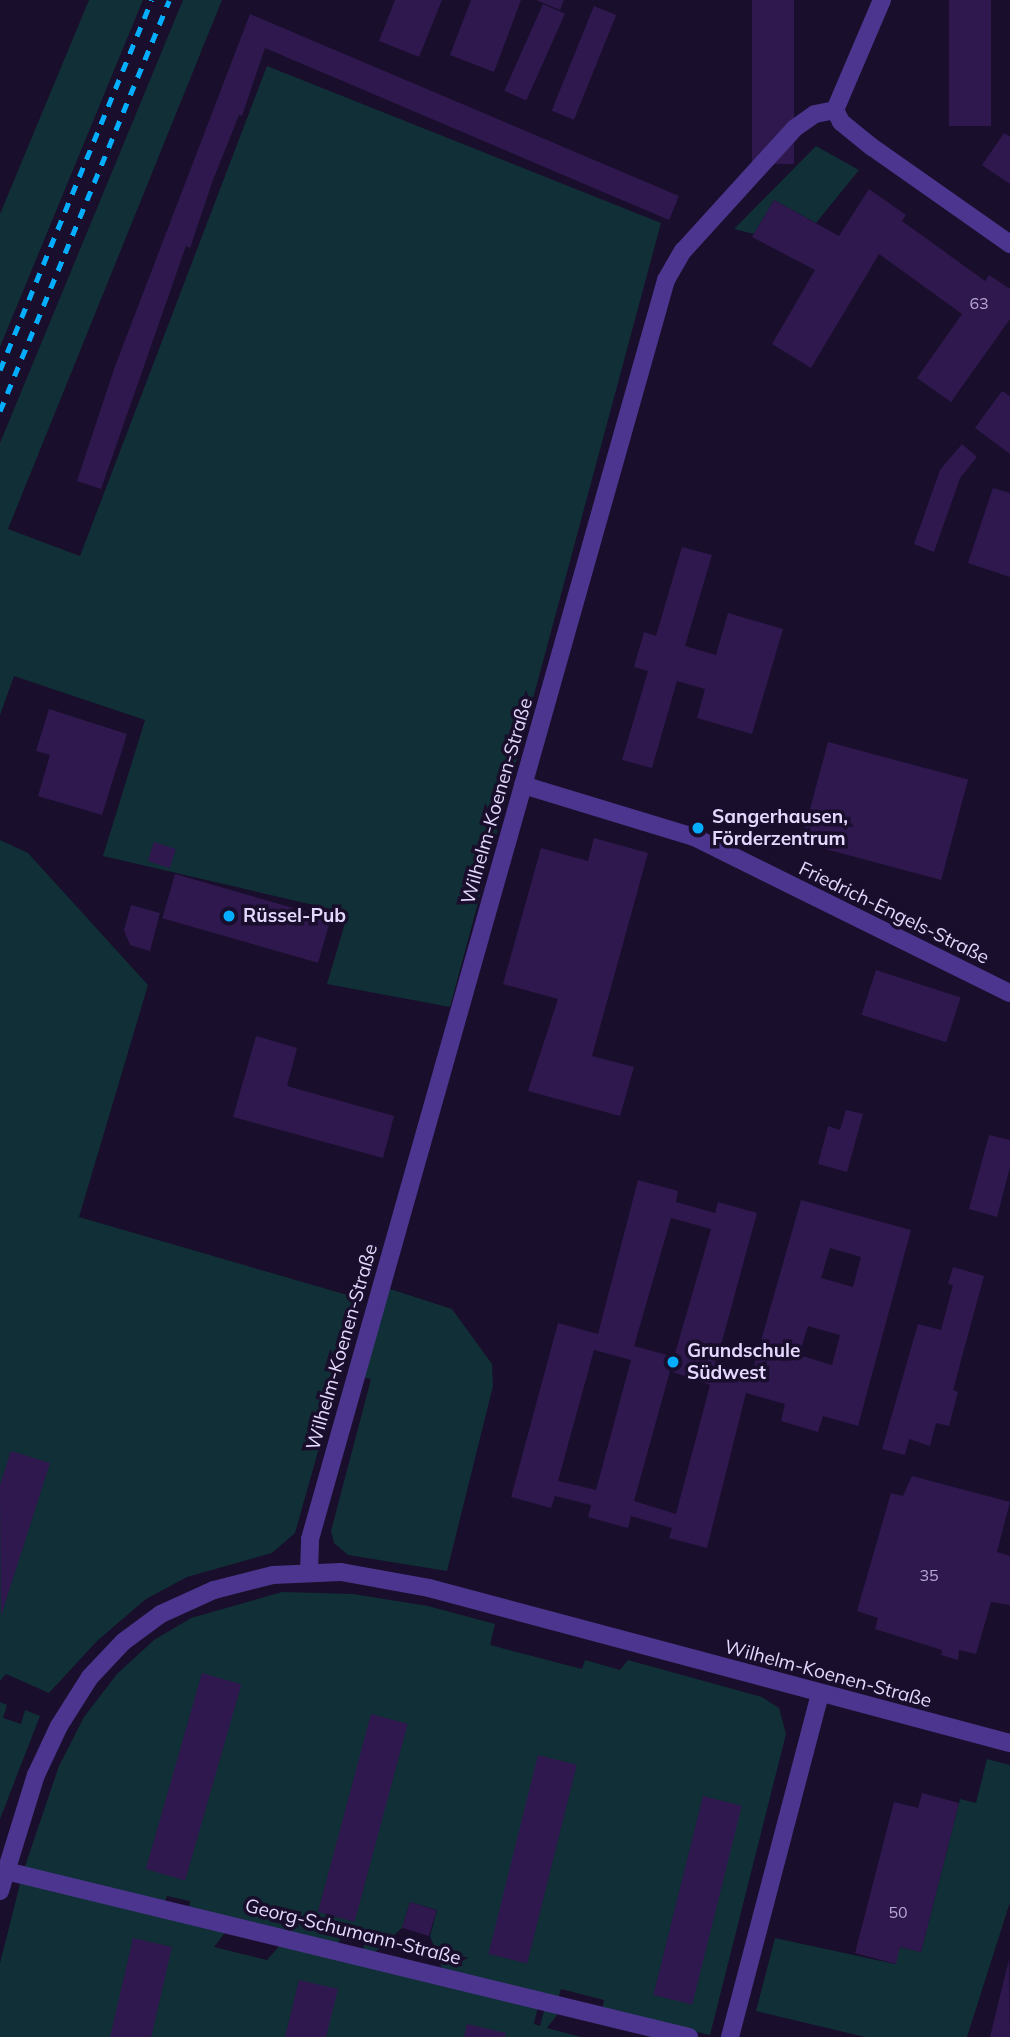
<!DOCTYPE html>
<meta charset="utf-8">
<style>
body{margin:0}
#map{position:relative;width:1010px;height:2037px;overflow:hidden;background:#190e2b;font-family:Mulish,sans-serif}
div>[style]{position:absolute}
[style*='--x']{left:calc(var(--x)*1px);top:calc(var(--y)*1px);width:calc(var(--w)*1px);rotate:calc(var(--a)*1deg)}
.green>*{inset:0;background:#102f36}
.building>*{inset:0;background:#2f184e;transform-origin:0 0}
.minor>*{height:18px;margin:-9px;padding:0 9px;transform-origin:9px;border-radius:9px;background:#4c358e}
.rail>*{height:5px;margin-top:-2.5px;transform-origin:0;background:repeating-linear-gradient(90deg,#04aeff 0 10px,transparent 0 19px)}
.dots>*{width:19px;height:19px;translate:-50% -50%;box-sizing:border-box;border:4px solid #190e2b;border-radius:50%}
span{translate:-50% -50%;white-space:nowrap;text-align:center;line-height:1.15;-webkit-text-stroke:7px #190e2b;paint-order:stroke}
.number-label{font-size:16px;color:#b8a8d3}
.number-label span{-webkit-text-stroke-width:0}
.street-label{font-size:19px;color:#e5d8ff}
.poi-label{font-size:19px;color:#e5d8ff;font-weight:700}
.left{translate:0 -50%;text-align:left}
</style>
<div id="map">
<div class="green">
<i style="clip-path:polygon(89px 0,143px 0,0 347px,0 214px)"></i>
<i style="clip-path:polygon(183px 0,222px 0,8px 529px,80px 556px,267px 66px,661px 223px,450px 1007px,327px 984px,348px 913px,103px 856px,145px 720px,14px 676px,0 715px,0 443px)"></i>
<i style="clip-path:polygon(816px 146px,859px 170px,816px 223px,774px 200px,754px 234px,734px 229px)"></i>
<i style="clip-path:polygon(0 840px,28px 853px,148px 985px,79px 1217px,361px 1299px,295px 1533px,272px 1553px,187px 1577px,146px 1599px,97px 1641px,49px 1693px,6px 1674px,0 1681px)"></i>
<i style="clip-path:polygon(387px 1288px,452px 1309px,492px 1364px,493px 1386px,447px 1571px,348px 1555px,334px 1543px,331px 1531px,371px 1379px,362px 1377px)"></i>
<i style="clip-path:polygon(282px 1592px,353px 1594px,428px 1606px,495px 1624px,490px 1645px,582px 1669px,585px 1660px,620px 1670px,628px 1660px,762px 1697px,779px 1708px,786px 1734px,710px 2035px,602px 2010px,604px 2000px,561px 1989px,558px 1999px,443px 1971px,430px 1936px,437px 1910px,410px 1902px,402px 1928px,373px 1954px,363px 1951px,364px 1944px,340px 1939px,338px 1945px,189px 1908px,190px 1901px,167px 1896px,165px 1902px,24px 1869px,59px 1766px,84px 1717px,117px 1674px,154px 1640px,191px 1618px)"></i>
<i style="clip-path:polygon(0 1702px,7px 1705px,3px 1718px,21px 1724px,25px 1710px,40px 1716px,0 1819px)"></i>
<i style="clip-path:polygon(987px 1759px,1010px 1765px,1010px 1902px,967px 2037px,865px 2037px,756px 2011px,775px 1938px,895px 1964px,900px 1947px,921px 1952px,960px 1799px,976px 1803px)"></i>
<i style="clip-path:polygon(21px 1880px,228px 1929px,214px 1947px,267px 1960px,282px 1943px,538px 2006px,534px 2024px,540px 2026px,545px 2007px,560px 2011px,547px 2028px,581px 2037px,0 2037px,0 1963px)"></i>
</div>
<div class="building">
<i style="clip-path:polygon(395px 0,442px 0,419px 57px,379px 41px)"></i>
<i style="clip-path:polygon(471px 0,521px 0,494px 72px,450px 55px)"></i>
<i style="clip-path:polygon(536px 0,564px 0,560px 10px)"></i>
<i style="left:752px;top:0;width:42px;height:164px"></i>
<i style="left:949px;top:0;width:42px;height:126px"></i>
<i style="left:543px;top:4px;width:24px;height:95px;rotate:24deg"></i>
<i style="left:594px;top:6px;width:24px;height:113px;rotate:22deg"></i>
<i style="clip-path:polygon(250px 14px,679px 196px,669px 220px,265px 48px,242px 116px,239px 115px,213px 180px,190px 248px,186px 246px,101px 489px,77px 481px,114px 369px)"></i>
<i style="clip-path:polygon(1004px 133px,1010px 137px,1010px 184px,982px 165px)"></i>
<i style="clip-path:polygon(869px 189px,906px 215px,902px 221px,985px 281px,989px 275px,1010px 289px,1010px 319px,951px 402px,917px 378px,962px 314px,879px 254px,811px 368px,772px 344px,815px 270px,752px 237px,774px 200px,839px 236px)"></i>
<i style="clip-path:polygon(1002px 391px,1010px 396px,1010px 454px,975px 428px)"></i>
<i style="clip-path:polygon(962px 444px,977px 457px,960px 478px,934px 552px,914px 544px,940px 470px)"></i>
<i style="clip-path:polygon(993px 488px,1010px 493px,1010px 577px,968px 563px)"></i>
<i style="clip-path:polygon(682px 547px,712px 555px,685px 646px,716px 655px,728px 613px,783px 629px,752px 734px,697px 718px,705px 689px,677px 681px,652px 768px,622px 760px,648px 671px,634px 667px,644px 632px,656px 636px)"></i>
<i style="clip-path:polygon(49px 709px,127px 734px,102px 815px,38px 796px,50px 755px,36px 751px)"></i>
<i style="left:828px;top:742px;width:145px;height:104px;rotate:15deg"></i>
<i style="clip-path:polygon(594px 838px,648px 853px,592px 1056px,634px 1067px,620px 1116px,528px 1091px,558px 999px,503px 984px,541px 848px,588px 861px)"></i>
<i style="left:154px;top:842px;width:23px;height:20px;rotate:18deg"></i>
<i style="left:175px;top:874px;width:162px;height:46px;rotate:16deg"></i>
<i style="clip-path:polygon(131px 905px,160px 913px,150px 951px,130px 945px,124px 930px)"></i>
<i style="left:876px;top:970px;width:89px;height:47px;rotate:18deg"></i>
<i style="clip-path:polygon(256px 1036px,297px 1048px,287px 1086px,394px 1116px,383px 1158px,233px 1117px)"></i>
<i style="clip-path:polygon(846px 1110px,863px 1114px,847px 1172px,818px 1164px,828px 1126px,840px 1130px)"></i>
<i style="clip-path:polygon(989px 1135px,1010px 1140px,1010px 1167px,997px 1217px,969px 1209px)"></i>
<i style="clip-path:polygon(evenodd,638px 1180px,678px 1191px,676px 1202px,715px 1213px,718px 1202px,757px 1213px,715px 1367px,751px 1376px,801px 1200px,911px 1230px,858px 1426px,823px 1416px,818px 1432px,781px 1421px,785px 1404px,746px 1393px,707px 1548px,669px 1538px,672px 1528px,631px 1516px,628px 1528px,588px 1517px,591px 1505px,555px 1496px,551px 1508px,511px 1497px,558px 1323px,598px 1334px,638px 1180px,671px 1218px,711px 1229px,674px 1357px,634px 1346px,671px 1218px,638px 1180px,830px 1248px,861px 1257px,853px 1287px,821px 1278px,830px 1248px,638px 1180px,808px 1326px,840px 1335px,832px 1365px,799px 1355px,808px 1326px,638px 1180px,594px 1350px,631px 1360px,596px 1490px,558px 1481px,594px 1350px,638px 1180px,670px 1371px,710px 1385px,676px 1514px,634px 1501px,670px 1371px)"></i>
<i style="clip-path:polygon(953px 1267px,984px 1276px,953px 1390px,958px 1392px,949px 1426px,936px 1423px,930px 1446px,909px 1439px,905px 1455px,882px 1449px,918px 1324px,941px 1330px,953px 1285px,948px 1284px)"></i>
<i style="clip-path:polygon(11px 1451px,50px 1463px,1px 1616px,0 1485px)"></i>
<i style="clip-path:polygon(912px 1476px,1010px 1502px,997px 1552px,1010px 1556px,1010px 1605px,991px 1602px,976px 1654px,959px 1650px,958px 1660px,941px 1655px,942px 1650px,875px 1629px,878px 1618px,857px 1611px,891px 1493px,903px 1496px)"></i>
<i style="left:202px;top:1673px;width:41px;height:204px;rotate:16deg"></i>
<i style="left:371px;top:1714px;width:38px;height:205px;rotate:15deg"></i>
<i style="left:538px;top:1755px;width:40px;height:205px;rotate:14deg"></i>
<i style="clip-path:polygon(922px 1793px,959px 1803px,921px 1952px,900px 1947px,896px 1964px,855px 1953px,894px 1802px,918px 1808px)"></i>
<i style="left:703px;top:1796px;width:40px;height:205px;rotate:14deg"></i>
<i style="left:410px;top:1902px;width:28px;height:27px;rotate:17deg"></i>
<i style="left:133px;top:1938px;width:40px;height:102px;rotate:13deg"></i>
<i style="clip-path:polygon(1009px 1959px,1010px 2037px,990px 2037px)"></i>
<i style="clip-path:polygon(299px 1980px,338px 1989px,326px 2037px,285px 2037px)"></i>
<i style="clip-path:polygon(467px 2024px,506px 2033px,505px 2037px,464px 2037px)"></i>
</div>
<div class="minor">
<i style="--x:835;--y:110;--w:13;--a:63"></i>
<i style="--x:841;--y:122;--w:40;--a:39"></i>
<i style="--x:872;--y:147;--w:169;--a:35.1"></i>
<i style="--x:835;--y:110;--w:120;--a:-66.9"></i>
<i style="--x:523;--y:785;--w:179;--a:16.9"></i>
<i style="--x:694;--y:837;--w:352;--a:26.3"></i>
<i style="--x:309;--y:1571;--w:32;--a:-88"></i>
<i style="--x:310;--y:1539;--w:1308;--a:-74.21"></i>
<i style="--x:666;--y:280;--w:34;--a:-60"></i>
<i style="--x:683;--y:251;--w:166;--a:-47.7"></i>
<i style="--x:795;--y:128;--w:24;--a:-35"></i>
<i style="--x:815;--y:114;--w:20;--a:-11"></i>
<i style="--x:6;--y:1871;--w:703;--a:13.66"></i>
<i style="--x:0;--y:1891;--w:121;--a:-72.8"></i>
<i style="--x:36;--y:1775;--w:54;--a:-64.9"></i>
<i style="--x:59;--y:1726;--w:58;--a:-57.7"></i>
<i style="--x:90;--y:1677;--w:48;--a:-46.7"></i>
<i style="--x:123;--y:1642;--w:47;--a:-36.4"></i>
<i style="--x:161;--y:1614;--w:58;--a:-24.4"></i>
<i style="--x:214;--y:1590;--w:61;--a:-14.3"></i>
<i style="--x:273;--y:1575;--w:68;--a:-2.5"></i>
<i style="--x:341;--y:1572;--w:89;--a:10.3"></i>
<i style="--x:429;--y:1588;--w:601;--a:14.94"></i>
<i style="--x:730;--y:2037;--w:355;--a:-75.3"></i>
</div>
<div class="rail">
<i style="--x:0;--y:370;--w:400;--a:-67.7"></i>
<i style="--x:0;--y:411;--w:444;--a:-67.6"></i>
</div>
<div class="dots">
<i style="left:698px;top:828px;background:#04aeff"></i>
<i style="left:229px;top:916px;background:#04aeff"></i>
<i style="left:673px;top:1362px;background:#04aeff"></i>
</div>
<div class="number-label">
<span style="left:979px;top:303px">63</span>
<span style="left:929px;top:1575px">35</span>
<span style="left:898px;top:1912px">50</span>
</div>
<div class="street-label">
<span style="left:497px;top:801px;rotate:-74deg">Wilhelm-Koenen-Straße</span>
<span style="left:894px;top:913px;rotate:26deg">Friedrich-Engels-Straße</span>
<span style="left:342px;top:1347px;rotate:-74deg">Wilhelm-Koenen-Straße</span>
<span style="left:828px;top:1674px;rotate:15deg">Wilhelm-Koenen-Straße</span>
<span style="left:353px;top:1932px;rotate:14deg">Georg-Schumann-Straße</span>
</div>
<div class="poi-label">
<span class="left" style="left:712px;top:828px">Sangerhausen,<br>Förderzentrum</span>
<span class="left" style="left:243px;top:916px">Rüssel-Pub</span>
<span class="left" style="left:687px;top:1362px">Grundschule<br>Südwest</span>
</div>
</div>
